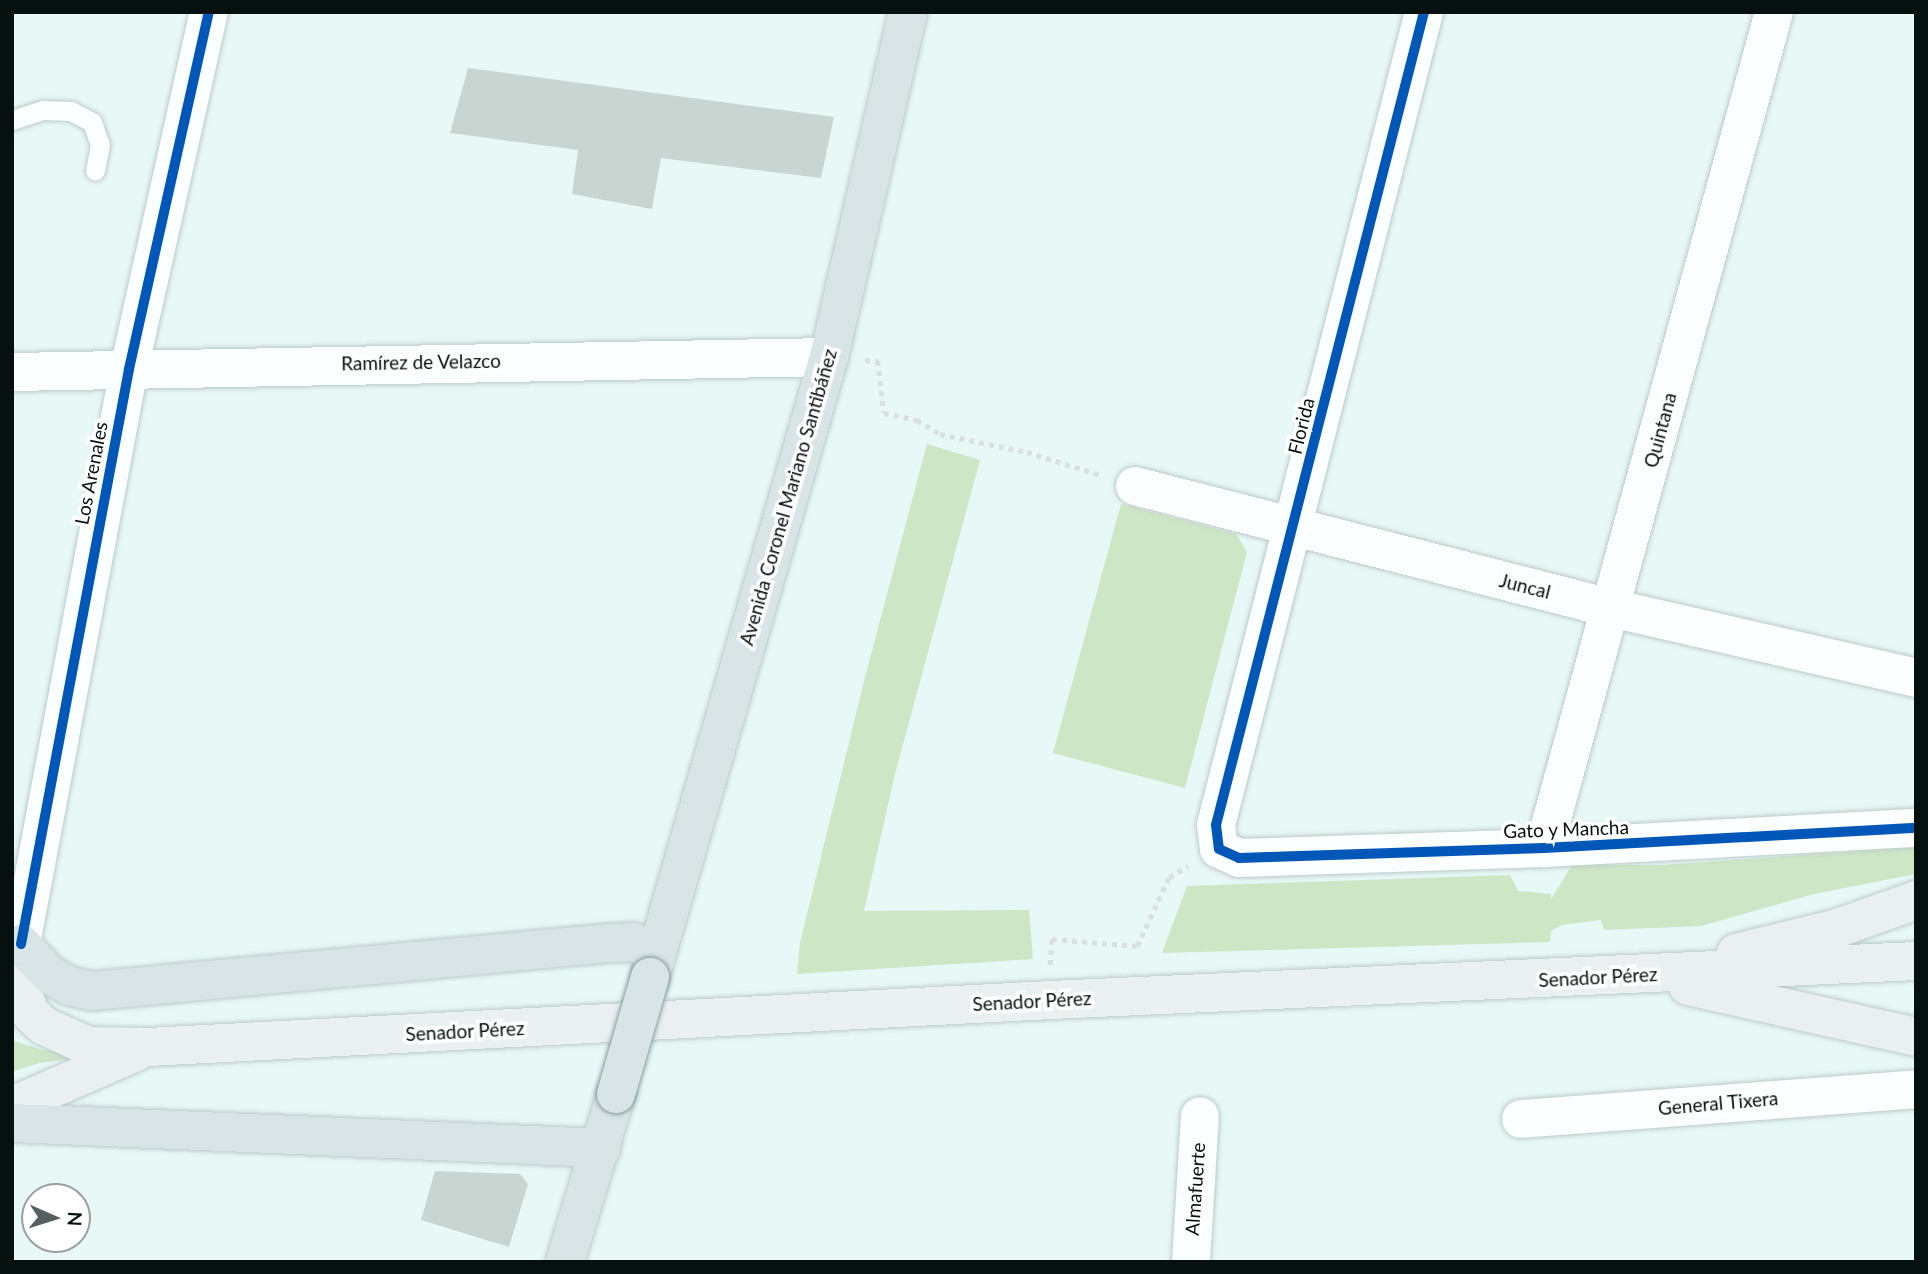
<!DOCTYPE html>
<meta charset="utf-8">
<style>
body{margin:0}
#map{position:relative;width:1928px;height:1274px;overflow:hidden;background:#e7f8f6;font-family:Lato,sans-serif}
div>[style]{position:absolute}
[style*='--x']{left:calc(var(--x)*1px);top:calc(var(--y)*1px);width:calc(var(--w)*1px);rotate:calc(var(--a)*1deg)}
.green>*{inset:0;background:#cde6c5}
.building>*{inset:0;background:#c9d5d1}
.path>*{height:4.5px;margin-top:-2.25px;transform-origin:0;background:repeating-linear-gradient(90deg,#dadfdf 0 5px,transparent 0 10px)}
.roads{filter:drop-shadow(0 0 2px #bdcac9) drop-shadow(0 0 2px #bdcac9)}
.service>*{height:19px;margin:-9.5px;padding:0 9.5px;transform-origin:9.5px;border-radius:9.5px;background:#fbfefe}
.minor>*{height:38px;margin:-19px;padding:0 19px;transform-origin:19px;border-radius:19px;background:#fbfefe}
.secondary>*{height:38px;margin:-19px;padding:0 19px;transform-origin:19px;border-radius:19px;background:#eaf0f2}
.primary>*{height:38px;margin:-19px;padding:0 19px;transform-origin:19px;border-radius:19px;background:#d9e4e6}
.bridges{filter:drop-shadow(0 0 2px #899ea1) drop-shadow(0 0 2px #899ea1)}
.primary-bridge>*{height:38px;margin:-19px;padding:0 19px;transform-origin:19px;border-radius:19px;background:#d9e4e6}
.cycleway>*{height:10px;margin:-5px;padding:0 5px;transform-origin:5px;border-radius:5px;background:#0057b8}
span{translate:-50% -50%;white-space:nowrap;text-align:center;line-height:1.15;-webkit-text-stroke:7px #fff;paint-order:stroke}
.street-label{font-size:19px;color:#06100f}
.frame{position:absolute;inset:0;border:14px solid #06100f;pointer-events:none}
.north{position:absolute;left:21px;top:1183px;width:70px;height:70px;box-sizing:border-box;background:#fff;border:2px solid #9b9f9f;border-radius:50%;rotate:93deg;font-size:19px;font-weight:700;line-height:28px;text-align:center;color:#06100f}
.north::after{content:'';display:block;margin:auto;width:24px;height:32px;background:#556160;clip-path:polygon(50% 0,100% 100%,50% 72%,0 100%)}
</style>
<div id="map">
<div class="green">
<i style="clip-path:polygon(927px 444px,980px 460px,895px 774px,864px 911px,1029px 910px,1033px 959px,797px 974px,800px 943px,865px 677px)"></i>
<i style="clip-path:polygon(1121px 504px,1236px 534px,1247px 552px,1185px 788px,1053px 753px)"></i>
<i style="clip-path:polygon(1916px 847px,1916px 874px,1814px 894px,1701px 926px,1604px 930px,1601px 920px,1562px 925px,1551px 931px,1550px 942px,1162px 953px,1187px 886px,1510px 875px,1518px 891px,1551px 894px,1551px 899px,1572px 865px,1662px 865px)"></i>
<i style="clip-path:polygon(12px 1040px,39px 1049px,87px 1057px,39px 1063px,12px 1072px)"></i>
</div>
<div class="building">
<i style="clip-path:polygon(468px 68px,834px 117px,821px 178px,661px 158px,652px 209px,572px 194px,578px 150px,450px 133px)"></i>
<i style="clip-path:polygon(435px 1171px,520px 1174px,528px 1184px,509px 1247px,421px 1220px)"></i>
</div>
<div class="path">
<i style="--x:865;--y:360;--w:13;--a:4"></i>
<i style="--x:878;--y:361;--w:52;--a:83.4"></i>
<i style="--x:884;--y:413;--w:34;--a:12"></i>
<i style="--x:917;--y:420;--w:27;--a:31"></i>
<i style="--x:940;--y:434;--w:89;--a:11.7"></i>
<i style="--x:1027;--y:452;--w:77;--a:17.3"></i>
<i style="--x:1050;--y:965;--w:26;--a:-86"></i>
<i style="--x:1052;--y:939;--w:85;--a:4.7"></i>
<i style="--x:1137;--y:946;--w:76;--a:-65.1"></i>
<i style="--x:1169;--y:877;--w:22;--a:-30"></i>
</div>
<div class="roads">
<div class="service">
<i style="--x:12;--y:120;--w:33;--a:-18"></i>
<i style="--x:43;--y:110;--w:28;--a:2"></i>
<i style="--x:71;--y:111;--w:24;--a:28"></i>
<i style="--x:92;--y:122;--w:24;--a:71"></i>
<i style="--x:100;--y:145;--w:26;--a:101"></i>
</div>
<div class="minor">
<i style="--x:1424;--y:12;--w:839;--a:104.35"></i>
<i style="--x:1216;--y:825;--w:24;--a:83"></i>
<i style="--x:1219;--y:849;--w:22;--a:24"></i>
<i style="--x:1239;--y:858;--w:305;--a:-1.9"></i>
<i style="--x:1544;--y:848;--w:373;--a:-3.1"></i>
<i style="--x:12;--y:372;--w:817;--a:-1.05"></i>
<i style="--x:1135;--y:486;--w:491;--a:14.4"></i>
<i style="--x:1611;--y:608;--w:313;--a:12.9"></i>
<i style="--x:1544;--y:848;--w:867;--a:-74.62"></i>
<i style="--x:21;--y:944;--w:585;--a:-79.36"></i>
<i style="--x:129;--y:369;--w:366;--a:-77.4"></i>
<i style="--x:1521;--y:1119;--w:396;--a:-4.3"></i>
<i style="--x:1191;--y:1262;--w:146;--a:-86.5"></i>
</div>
<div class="secondary">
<i style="--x:21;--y:944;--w:28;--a:96"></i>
<i style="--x:18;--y:972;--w:19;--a:78"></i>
<i style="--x:22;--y:991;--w:23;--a:70"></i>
<i style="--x:30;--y:1013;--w:19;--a:43"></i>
<i style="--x:44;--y:1026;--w:48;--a:24.4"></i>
<i style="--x:88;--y:1046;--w:60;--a:1"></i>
<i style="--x:148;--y:1047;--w:904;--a:-2.98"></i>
<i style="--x:1051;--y:1000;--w:866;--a:-2.58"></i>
<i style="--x:1736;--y:953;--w:105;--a:-13.8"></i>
<i style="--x:1838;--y:928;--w:83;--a:-19.7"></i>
<i style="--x:1688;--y:986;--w:234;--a:12.6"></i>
<i style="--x:12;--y:1106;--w:135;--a:-23.5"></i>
</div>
<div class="primary">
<i style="--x:21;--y:944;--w:42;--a:46.9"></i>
<i style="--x:50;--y:975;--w:23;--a:29"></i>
<i style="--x:70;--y:986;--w:23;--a:13"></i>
<i style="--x:92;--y:991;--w:519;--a:-5.3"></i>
<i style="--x:609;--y:943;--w:24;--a:-2"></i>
<i style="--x:633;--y:942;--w:26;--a:21"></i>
<i style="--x:650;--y:977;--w:645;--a:-73.9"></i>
<i style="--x:829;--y:357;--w:354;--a:-77.1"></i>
<i style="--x:12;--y:1123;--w:590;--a:2.43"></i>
<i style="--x:565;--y:1262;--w:176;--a:-73.1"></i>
</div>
</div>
<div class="bridges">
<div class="primary-bridge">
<i style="--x:616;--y:1094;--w:122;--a:-73.8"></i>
</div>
</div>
<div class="cycleway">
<i style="--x:1424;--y:12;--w:839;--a:104.35"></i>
<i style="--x:1216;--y:825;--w:24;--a:83"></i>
<i style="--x:1219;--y:849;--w:22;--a:24"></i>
<i style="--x:1239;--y:858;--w:305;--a:-1.9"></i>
<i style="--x:1544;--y:848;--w:373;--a:-3.1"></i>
<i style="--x:21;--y:944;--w:585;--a:-79.36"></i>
<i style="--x:129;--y:369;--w:366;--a:-77.4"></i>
</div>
<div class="street-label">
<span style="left:421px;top:362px;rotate:-1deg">Ramírez de Velazco</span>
<span style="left:1301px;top:426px;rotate:-76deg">Florida</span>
<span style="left:1660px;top:430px;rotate:-75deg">Quintana</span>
<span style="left:91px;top:473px;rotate:-79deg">Los Arenales</span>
<span style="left:788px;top:497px;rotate:-74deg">Avenida Coronel Mariano Santibáñez</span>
<span style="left:1525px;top:586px;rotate:14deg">Juncal</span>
<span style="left:1566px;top:829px;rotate:-2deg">Gato y Mancha</span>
<span style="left:1598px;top:977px;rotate:-3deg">Senador Pérez</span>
<span style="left:1032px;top:1001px;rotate:-3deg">Senador Pérez</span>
<span style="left:465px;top:1031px;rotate:-3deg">Senador Pérez</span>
<span style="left:1718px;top:1103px;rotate:-5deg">General Tixera</span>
<span style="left:1195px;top:1189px;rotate:-86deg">Almafuerte</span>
</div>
<div class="frame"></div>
<div class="north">N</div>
</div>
